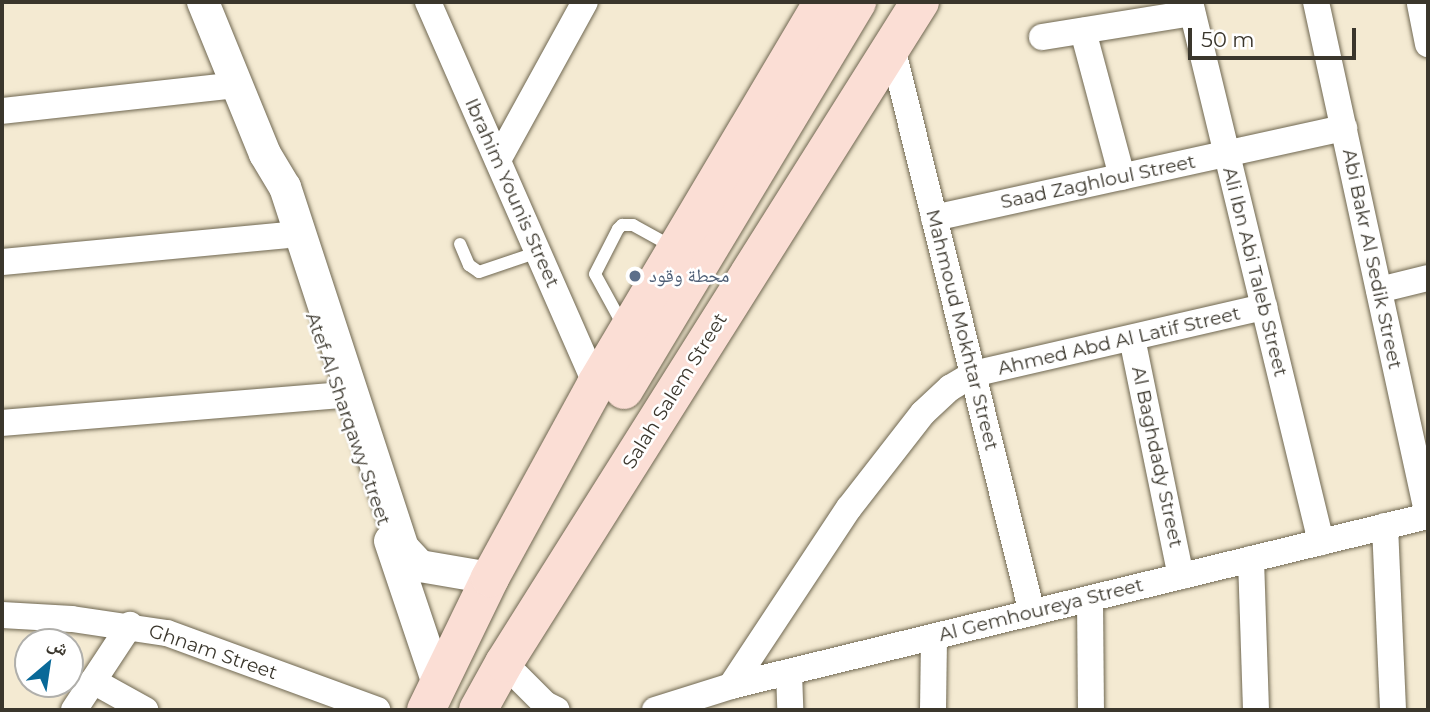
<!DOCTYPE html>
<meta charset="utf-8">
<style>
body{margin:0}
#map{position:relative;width:1430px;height:712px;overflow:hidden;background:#f4ead2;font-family:Montserrat,"Noto Naskh Arabic",sans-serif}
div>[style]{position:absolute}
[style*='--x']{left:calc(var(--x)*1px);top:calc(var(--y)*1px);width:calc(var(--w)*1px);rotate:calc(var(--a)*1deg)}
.roads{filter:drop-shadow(0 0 2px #6f6751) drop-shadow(0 0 2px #6f6751)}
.service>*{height:12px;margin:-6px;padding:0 6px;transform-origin:6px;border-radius:6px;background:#fff}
.minor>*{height:26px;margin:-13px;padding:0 13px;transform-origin:13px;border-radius:13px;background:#fff}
.tertiary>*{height:32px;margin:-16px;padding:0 16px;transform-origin:16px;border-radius:16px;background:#fff}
.primary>*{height:38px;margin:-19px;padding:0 19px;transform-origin:19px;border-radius:19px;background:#fbded5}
.dots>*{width:19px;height:19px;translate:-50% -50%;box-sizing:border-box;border:4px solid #fff;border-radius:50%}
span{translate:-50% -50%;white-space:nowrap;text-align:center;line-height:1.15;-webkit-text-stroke:5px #fff;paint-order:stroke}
.street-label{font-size:19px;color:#3a362c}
.service-label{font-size:19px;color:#4e5e75}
.left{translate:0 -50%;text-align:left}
.frame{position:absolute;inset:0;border:4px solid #3a362c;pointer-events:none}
.north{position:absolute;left:14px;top:628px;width:70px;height:70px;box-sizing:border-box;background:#fff;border:2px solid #b0afab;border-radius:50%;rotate:29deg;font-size:19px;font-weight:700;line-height:28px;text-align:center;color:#3a362c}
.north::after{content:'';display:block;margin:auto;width:24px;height:32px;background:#096998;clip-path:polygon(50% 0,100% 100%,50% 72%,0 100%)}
.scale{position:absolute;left:1188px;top:28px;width:168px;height:32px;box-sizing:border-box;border:4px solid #3a362c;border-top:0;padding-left:9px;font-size:21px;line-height:24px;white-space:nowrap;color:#3a362c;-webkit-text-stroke:5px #fff;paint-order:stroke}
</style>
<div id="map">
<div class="roads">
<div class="service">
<i style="--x:460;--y:244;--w:23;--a:67"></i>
<i style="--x:469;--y:265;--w:12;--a:35"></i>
<i style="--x:479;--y:272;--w:62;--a:-18.7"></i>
<i style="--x:624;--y:327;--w:60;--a:-118.7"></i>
<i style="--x:595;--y:274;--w:51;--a:-62.9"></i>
<i style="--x:618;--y:229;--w:6;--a:-45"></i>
<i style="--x:622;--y:225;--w:11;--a:0"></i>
<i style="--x:633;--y:225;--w:46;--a:28.8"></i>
</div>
<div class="minor">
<i style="--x:428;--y:2;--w:417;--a:66.3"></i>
<i style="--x:1190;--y:2;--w:556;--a:76.36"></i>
<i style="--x:1316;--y:2;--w:526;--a:77.71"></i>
<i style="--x:1420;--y:4;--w:41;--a:78.7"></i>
<i style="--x:1083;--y:31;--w:151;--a:75"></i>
<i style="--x:1042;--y:37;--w:152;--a:-9.1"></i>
<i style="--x:892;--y:47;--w:583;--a:76.11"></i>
<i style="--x:2;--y:111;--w:236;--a:-6.3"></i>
<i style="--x:498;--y:160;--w:180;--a:-61.2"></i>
<i style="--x:934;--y:218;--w:420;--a:-12.4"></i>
<i style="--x:2;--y:262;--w:285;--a:-5.4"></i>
<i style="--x:1379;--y:290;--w:50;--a:-13.8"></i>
<i style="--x:1132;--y:338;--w:243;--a:78.4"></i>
<i style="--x:2;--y:423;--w:339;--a:-4.7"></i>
<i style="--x:1385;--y:526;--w:184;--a:87.5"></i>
<i style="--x:1251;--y:559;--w:151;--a:88.1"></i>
<i style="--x:1090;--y:599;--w:111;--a:89.5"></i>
<i style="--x:2;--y:615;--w:70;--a:3.3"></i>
<i style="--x:72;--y:619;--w:96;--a:8.4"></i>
<i style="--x:167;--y:633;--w:224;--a:20.1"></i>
<i style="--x:504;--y:663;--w:58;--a:45"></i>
<i style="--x:545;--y:704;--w:13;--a:27"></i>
<i style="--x:789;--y:672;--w:38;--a:88"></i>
<i style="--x:93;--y:681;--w:60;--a:29.1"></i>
<i style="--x:731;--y:686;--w:214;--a:-56.5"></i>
<i style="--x:849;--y:508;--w:120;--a:-52.1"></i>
<i style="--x:923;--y:413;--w:37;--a:-43"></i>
<i style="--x:950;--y:388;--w:27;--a:-31"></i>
<i style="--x:973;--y:374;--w:299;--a:-13"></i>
<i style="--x:74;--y:710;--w:102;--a:-56.6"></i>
<i style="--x:655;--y:710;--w:80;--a:-17.5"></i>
<i style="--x:731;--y:686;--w:717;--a:-13.71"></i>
<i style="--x:933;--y:710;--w:73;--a:-89.2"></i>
</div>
<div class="tertiary">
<i style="--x:203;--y:2;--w:164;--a:67.8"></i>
<i style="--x:265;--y:154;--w:39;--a:59"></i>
<i style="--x:285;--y:187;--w:380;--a:71.9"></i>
<i style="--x:403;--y:548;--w:25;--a:47"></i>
<i style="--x:420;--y:566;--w:71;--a:9.7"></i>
<i style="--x:390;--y:541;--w:151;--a:71.4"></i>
</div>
<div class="primary">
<i style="--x:624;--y:390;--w:453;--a:-59"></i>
<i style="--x:426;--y:710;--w:147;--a:-64.1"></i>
<i style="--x:490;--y:578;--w:221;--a:-61.3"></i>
<i style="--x:596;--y:384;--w:444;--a:-59.3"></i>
<i style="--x:478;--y:710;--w:54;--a:-61"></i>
<i style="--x:504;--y:663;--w:781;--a:-57.82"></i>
</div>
</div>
<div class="dots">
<i style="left:635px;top:276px;background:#5c6f8a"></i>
</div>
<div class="street-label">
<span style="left:1098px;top:182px;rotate:-12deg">Saad Zaghloul Street</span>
<span style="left:512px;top:193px;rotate:66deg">Ibrahim Younis Street</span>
<span style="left:1372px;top:259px;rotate:78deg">Abi Bakr Al Sedik Street</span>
<span style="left:1255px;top:272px;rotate:76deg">Ali Ibn Abi Taleb Street</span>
<span style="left:962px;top:330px;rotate:76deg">Mahmoud Mokhtar Street</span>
<span style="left:1119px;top:341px;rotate:-13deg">Ahmed Abd Al Latif Street</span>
<span style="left:675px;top:391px;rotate:-58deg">Salah Salem Street</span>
<span style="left:348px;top:419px;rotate:71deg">Atef Al Sharqawy Street</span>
<span style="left:1157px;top:457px;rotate:78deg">Al Baghdady Street</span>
<span style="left:1041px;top:610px;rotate:-14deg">Al Gemhoureya Street</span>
<span style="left:213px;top:652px;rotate:19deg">Ghnam Street</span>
</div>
<div class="service-label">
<span class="left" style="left:649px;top:276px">محطة وقود</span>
</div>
<div class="frame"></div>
<div class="north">ش</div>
<div class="scale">50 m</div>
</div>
